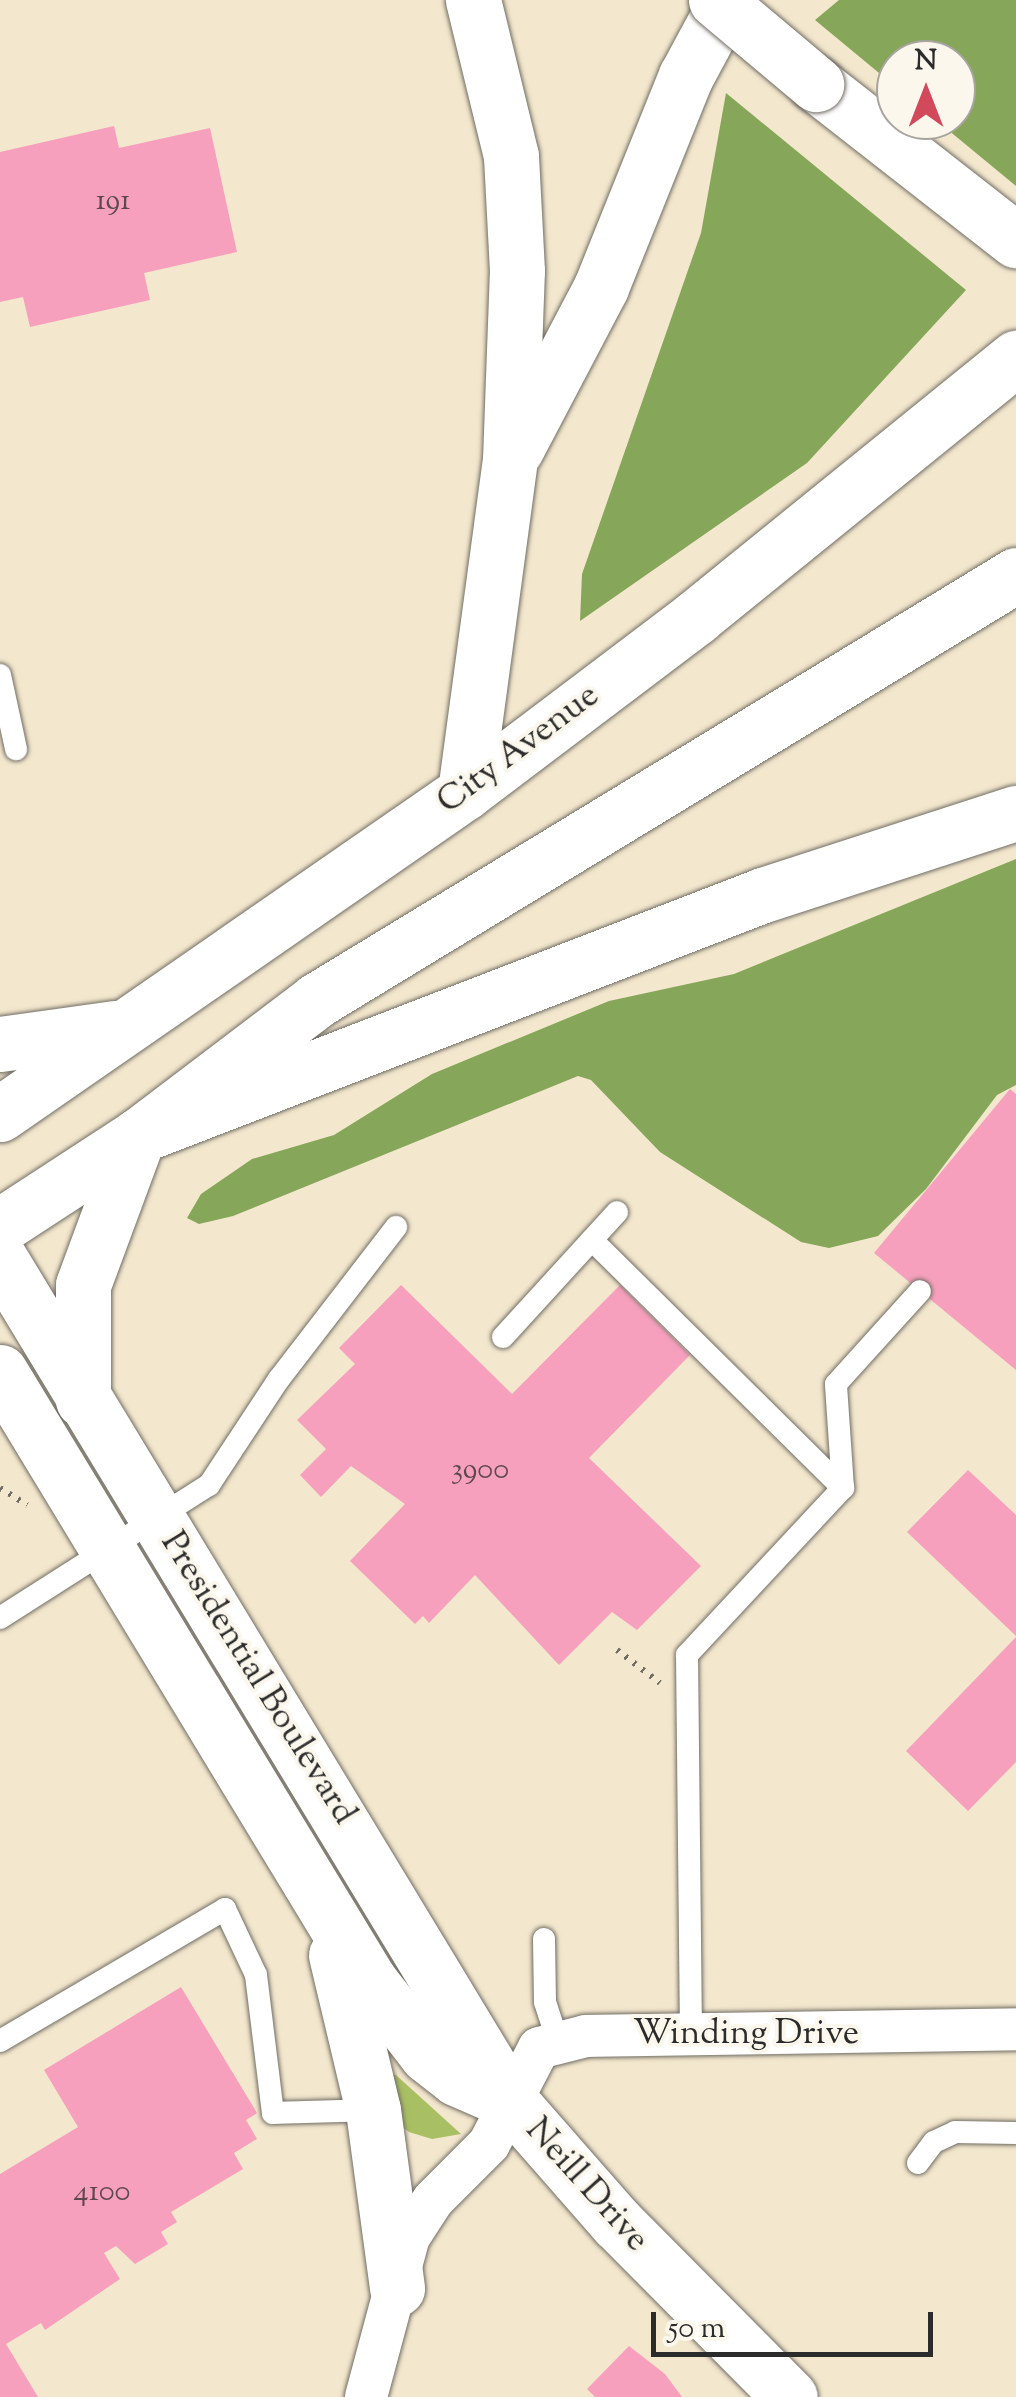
<!DOCTYPE html>
<style>
body{margin:0}
#map{position:relative;width:1016px;height:2397px;overflow:hidden;background:#f3e7cd;font-family:"Sorts Mill Goudy",serif}
div>[style]{position:absolute}
[style*='--x']{left:calc(var(--x)*1px);top:calc(var(--y)*1px);width:calc(var(--w)*1px);rotate:calc(var(--a)*1deg)}
.green>*{inset:0;background:#a9bf63}
.forest>*{inset:0;background:#86a659}
.building>*{inset:0;background:#f6a0bd}
.path>*{height:6px;margin-top:-3px;transform-origin:0;background:repeating-linear-gradient(90deg,#716d64 0 2.5px,transparent 0 10.5px)}
.roads{filter:drop-shadow(0 0 2px #716d64) drop-shadow(0 0 2px #716d64)}
.lane>*{height:22px;margin:-11px;padding:0 11px;transform-origin:11px;border-radius:11px;background:#fff}
.street>*{height:42px;margin:-21px;padding:0 21px;transform-origin:21px;border-radius:21px;background:#fff}
.secondary>*{height:55px;margin:-27.5px;padding:0 27.5px;transform-origin:27.5px;border-radius:27.5px;background:#fff}
.primary>*{height:55px;margin:-27.5px;padding:0 27.5px;transform-origin:27.5px;border-radius:27.5px;background:#fff}
.highway>*{height:55px;margin:-27.5px;padding:0 27.5px;transform-origin:27.5px;border-radius:27.5px;background:#fff}
.bridges{filter:drop-shadow(0 0 2px #716d64) drop-shadow(0 0 2px #716d64)}
.highway-bridge>*{height:55px;margin:-27.5px;padding:0 27.5px;transform-origin:27.5px;border-radius:27.5px;background:#fff}
span{translate:-50% -50%;white-space:nowrap;text-align:center;line-height:1.15;-webkit-text-stroke:8px #fbf7ec;paint-order:stroke}
.number-label{font-size:30px;color:#5e4850}
.number-label span{-webkit-text-stroke-width:0}
.street-label{font-size:35px;color:#2b2b2b}
.north{position:absolute;left:876px;top:40px;width:100px;height:100px;box-sizing:border-box;background:#fbf7ec;border:2px solid #a8a59f;border-radius:50%;rotate:0deg;font-size:28px;font-weight:700;line-height:40px;text-align:center;color:#2b2b2b}
.north::after{content:'';display:block;margin:auto;width:35px;height:45px;background:#d1495b;clip-path:polygon(50% 0,100% 100%,50% 72%,0 100%)}
.scale{position:absolute;left:651px;top:2312px;width:282px;height:45px;box-sizing:border-box;border:5px solid #2b2b2b;border-top:0;padding-left:12px;font-size:30px;line-height:35px;white-space:nowrap;color:#2b2b2b;-webkit-text-stroke:8px #fbf7ec;paint-order:stroke}
</style>
<div id="map">
<div class="green">
<i style="clip-path:polygon(383px 2075px,396px 2075px,461px 2134px,432px 2139px,409px 2132px,399px 2124px)"></i>
</div>
<div class="forest">
<i style="clip-path:polygon(839px 0,1016px 0,1016px 186px,936px 120px,956px 120px,956px 60px,896px 60px,896px 87px,815px 20px)"></i>
<i style="clip-path:polygon(726px 93px,966px 290px,807px 463px,580px 621px,582px 574px,701px 233px)"></i>
<i style="clip-path:polygon(1016px 859px,1016px 1085px,997px 1095px,926px 1189px,878px 1236px,829px 1248px,801px 1242px,660px 1152px,591px 1080px,578px 1076px,233px 1216px,199px 1224px,187px 1218px,201px 1194px,252px 1159px,334px 1135px,432px 1074px,609px 1001px,734px 974px)"></i>
</div>
<div class="building">
<i style="clip-path:polygon(114px 126px,119px 148px,210px 128px,237px 252px,144px 273px,150px 300px,30px 327px,23px 297px,0 302px,0 152px)"></i>
<i style="clip-path:polygon(1010px 1089px,1016px 1094px,1016px 1370px,874px 1253px)"></i>
<i style="clip-path:polygon(401px 1285px,512px 1394px,620px 1285px,690px 1355px,589px 1458px,701px 1566px,637px 1630px,612px 1612px,559px 1665px,475px 1575px,429px 1623px,423px 1616px,415px 1624px,350px 1561px,405px 1504px,351px 1466px,321px 1497px,300px 1475px,326px 1449px,297px 1420px,355px 1364px,339px 1348px)"></i>
<i style="clip-path:polygon(968px 1470px,1016px 1515px,1016px 1636px,907px 1532px)"></i>
<i style="clip-path:polygon(1016px 1637px,1016px 1762px,968px 1811px,906px 1751px)"></i>
<i style="clip-path:polygon(181px 1987px,257px 2113px,246px 2120px,257px 2139px,234px 2153px,243px 2169px,171px 2212px,177px 2222px,161px 2232px,168px 2244px,135px 2264px,116px 2246px,104px 2253px,120px 2279px,45px 2330px,41px 2323px,6px 2344px,38px 2397px,0 2397px,0 2174px,78px 2127px,44px 2070px)"></i>
<i style="clip-path:polygon(629px 2346px,665px 2374px,682px 2397px,595px 2397px,587px 2389px)"></i>
</div>
<div class="path">
<i style="--x:0;--y:1488;--w:32;--a:32"></i>
<i style="--x:617;--y:1650;--w:54;--a:37.5"></i>
</div>
<div class="roads">
<div class="lane">
<i style="--x:0;--y:675;--w:76;--a:77.8"></i>
<i style="--x:592;--y:1240;--w:353;--a:44.7"></i>
<i style="--x:503;--y:1337;--w:169;--a:-47.6"></i>
<i style="--x:0;--y:1618;--w:248;--a:-32.5"></i>
<i style="--x:209;--y:1485;--w:127;--a:-56.6"></i>
<i style="--x:279;--y:1379;--w:192;--a:-52.4"></i>
<i style="--x:544;--y:1939;--w:63;--a:89.1"></i>
<i style="--x:545;--y:2002;--w:39;--a:72"></i>
<i style="--x:691;--y:2035;--w:380;--a:-90.6"></i>
<i style="--x:687;--y:1655;--w:229;--a:-47"></i>
<i style="--x:843;--y:1488;--w:104;--a:-93.9"></i>
<i style="--x:836;--y:1384;--w:125;--a:-47.9"></i>
<i style="--x:0;--y:2041;--w:261;--a:-30.4"></i>
<i style="--x:225;--y:1909;--w:73;--a:64.8"></i>
<i style="--x:256;--y:1975;--w:139;--a:83"></i>
<i style="--x:273;--y:2113;--w:100;--a:-1.7"></i>
<i style="--x:918;--y:2163;--w:26;--a:-53"></i>
<i style="--x:934;--y:2142;--w:23;--a:-25"></i>
<i style="--x:955;--y:2132;--w:61;--a:0.9"></i>
</div>
<div class="street">
<i style="--x:366;--y:2397;--w:166;--a:-75"></i>
<i style="--x:409;--y:2237;--w:44;--a:-57"></i>
<i style="--x:433;--y:2200;--w:79;--a:-45"></i>
<i style="--x:489;--y:2144;--w:108;--a:-62.5"></i>
<i style="--x:539;--y:2048;--w:49;--a:-14.3"></i>
<i style="--x:586;--y:2036;--w:430;--a:-0.9"></i>
</div>
<div class="secondary">
<i style="--x:0;--y:1259;--w:986;--a:58.78"></i>
<i style="--x:511;--y:2102;--w:161;--a:48.8"></i>
<i style="--x:617;--y:2223;--w:245;--a:45.2"></i>
<i style="--x:0;--y:1372;--w:711;--a:58.75"></i>
<i style="--x:369;--y:1980;--w:95;--a:52.3"></i>
<i style="--x:427;--y:2055;--w:37;--a:38"></i>
<i style="--x:456;--y:2078;--w:60;--a:23.6"></i>
<i style="--x:336;--y:1955;--w:159;--a:76.6"></i>
<i style="--x:373;--y:2110;--w:180;--a:82.3"></i>
</div>
<div class="primary">
<i style="--x:465;--y:792;--w:290;--a:-37.1"></i>
<i style="--x:696;--y:617;--w:412;--a:-39"></i>
</div>
<div class="highway">
<i style="--x:816;--y:84;--w:254;--a:38"></i>
<i style="--x:516;--y:449;--w:183;--a:-62.3"></i>
<i style="--x:601;--y:287;--w:227;--a:-68.1"></i>
<i style="--x:686;--y:76;--w:86;--a:-61.7"></i>
<i style="--x:0;--y:1044;--w:116;--a:-7.9"></i>
<i style="--x:0;--y:1114;--w:566;--a:-34.7"></i>
<i style="--x:465;--y:792;--w:335;--a:-82.3"></i>
<i style="--x:510;--y:460;--w:189;--a:-87.9"></i>
<i style="--x:517;--y:271;--w:115;--a:-93"></i>
<i style="--x:511;--y:156;--w:161;--a:-103.7"></i>
<i style="--x:0;--y:1226;--w:165;--a:-33.1"></i>
<i style="--x:138;--y:1136;--w:225;--a:-37.2"></i>
<i style="--x:317;--y:1000;--w:818;--a:-31.3"></i>
<i style="--x:0;--y:1385;--w:10;--a:17"></i>
<i style="--x:83;--y:1400;--w:115;--a:-90"></i>
<i style="--x:83;--y:1285;--w:159;--a:-69.7"></i>
<i style="--x:138;--y:1136;--w:670;--a:-21.09"></i>
<i style="--x:763;--y:895;--w:266;--a:-18"></i>
</div>
</div>
<div class="bridges">
<div class="highway-bridge">
<i style="--x:716;--y:0;--w:131;--a:40"></i>
</div>
</div>
<div class="number-label">
<span style="left:113px;top:202px">191</span>
<span style="left:480px;top:1471px">3900</span>
<span style="left:102px;top:2193px">4100</span>
</div>
<div class="street-label">
<span style="left:519px;top:750px;rotate:-37deg">City Avenue</span>
<span style="left:257px;top:1679px;rotate:58deg">Presidential Boulevard</span>
<span style="left:746px;top:2035px">Winding Drive</span>
<span style="left:586px;top:2186px;rotate:48deg">Neill Drive</span>
</div>
<div class="north">N</div>
<div class="scale">50 m</div>
</div>
